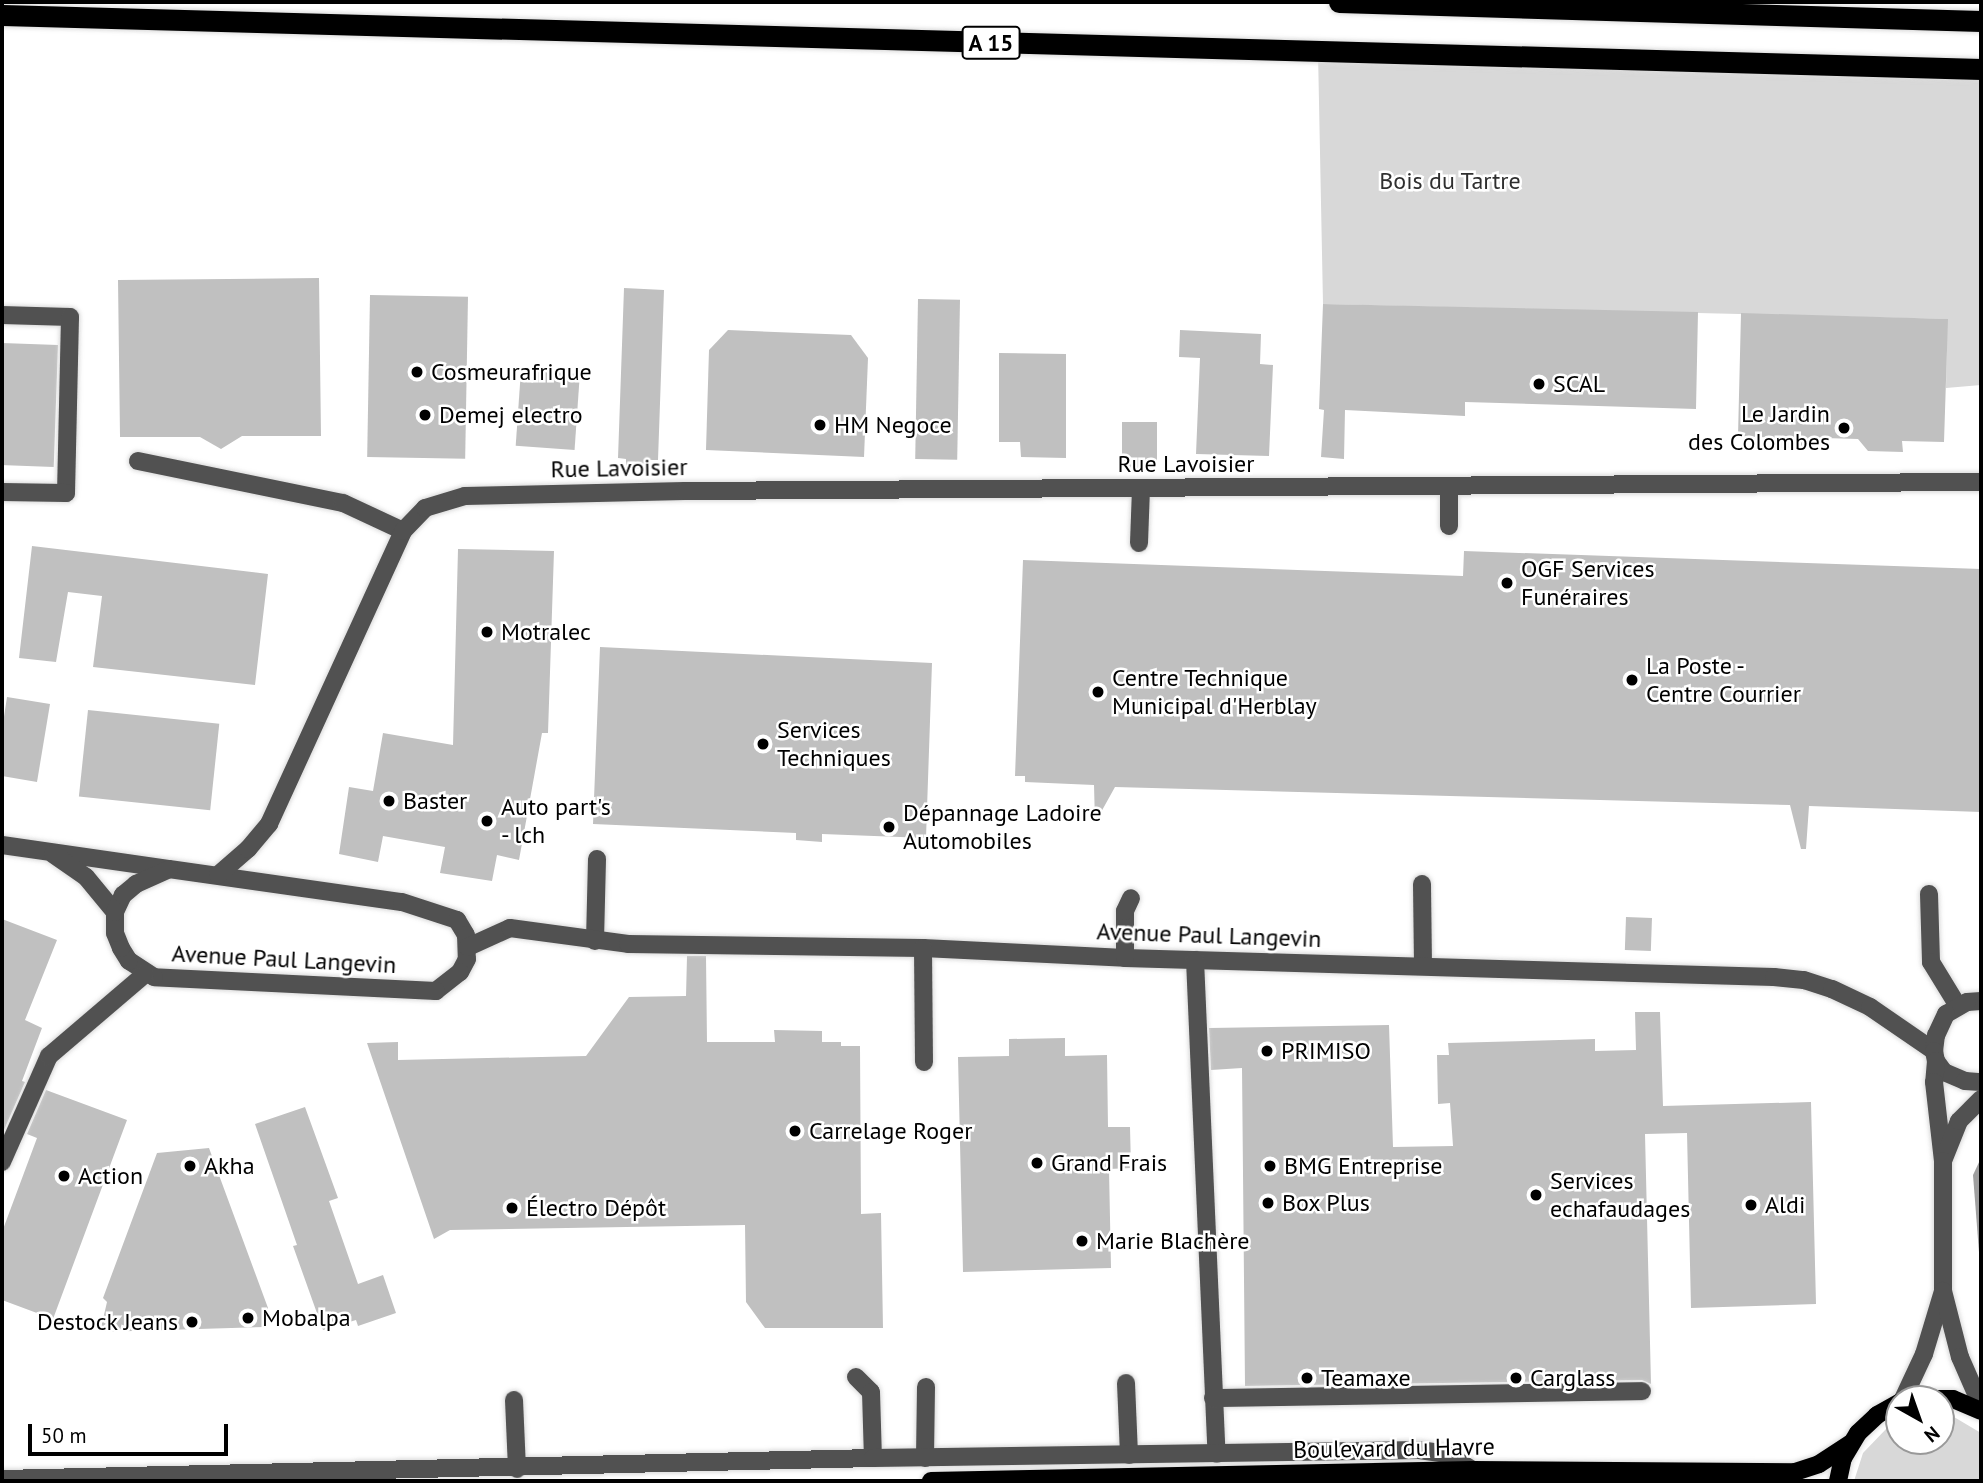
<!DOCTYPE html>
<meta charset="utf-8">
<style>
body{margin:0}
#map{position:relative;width:1983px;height:1483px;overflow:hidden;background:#fff;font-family:"PT Sans",sans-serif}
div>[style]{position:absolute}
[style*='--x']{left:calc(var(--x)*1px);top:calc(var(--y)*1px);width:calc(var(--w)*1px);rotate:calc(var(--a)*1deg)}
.green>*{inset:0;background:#d8d8d8}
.water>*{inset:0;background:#9f9f9f}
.building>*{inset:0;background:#c0c0c0;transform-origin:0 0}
.roads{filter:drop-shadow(0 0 2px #dbdbdb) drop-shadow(0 0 2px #dbdbdb)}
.minor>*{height:18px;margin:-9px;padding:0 9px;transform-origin:9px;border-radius:9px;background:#515151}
.major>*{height:18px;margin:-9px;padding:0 9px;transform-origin:9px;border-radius:9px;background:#000}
.highway>*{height:21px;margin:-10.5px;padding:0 10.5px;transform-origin:10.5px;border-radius:10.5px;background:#000}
.dots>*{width:19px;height:19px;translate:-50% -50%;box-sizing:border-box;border:4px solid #fff;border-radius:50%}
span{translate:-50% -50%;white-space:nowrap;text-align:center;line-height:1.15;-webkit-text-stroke:5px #fff;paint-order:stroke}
.shield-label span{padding:2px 5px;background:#fff;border:2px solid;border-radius:5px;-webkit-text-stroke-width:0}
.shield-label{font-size:23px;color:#000;font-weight:700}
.park-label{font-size:24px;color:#2f2f2f}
.poi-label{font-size:24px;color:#000}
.left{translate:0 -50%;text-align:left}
.right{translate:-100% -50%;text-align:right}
.street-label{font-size:24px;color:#000}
.frame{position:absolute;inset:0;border:4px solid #000;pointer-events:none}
.north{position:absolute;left:1885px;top:1385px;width:70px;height:70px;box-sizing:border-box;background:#fff;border:2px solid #999;border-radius:50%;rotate:140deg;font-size:19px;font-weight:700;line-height:28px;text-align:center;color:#000}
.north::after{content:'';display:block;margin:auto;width:24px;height:32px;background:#000;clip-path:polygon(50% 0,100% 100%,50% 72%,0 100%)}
.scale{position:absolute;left:28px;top:1424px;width:200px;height:32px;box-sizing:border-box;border:4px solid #000;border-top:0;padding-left:9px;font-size:21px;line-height:24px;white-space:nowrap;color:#000;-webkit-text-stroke:5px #fff;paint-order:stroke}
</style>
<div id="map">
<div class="green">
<i style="clip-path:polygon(1318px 52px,1981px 69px,1981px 385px,1946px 388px,1947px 319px,1323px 304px)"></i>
<i style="clip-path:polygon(1941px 1415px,1954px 1417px,1981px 1433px,1981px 1481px,1854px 1481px,1863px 1453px,1887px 1428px,1899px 1421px,1899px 1441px,1941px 1441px)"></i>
</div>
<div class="water">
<i style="clip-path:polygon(1981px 1158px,1981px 1278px,1973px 1175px)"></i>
</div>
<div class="building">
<i style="clip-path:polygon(319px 278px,321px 436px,242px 436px,221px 449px,200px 437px,120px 437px,118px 280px)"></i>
<i style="clip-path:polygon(624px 288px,664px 290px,658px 460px,649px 460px,649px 469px,626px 468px,626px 459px,618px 458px)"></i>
<i style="left:370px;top:295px;width:98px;height:162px;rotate:1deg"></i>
<i style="left:918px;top:299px;width:42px;height:160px;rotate:1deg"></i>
<i style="clip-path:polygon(1323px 304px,1698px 312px,1696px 409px,1465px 402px,1465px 416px,1345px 410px,1344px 459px,1321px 457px,1324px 410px,1319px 409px)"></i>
<i style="clip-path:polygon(1741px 313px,1948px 319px,1944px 442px,1902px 441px,1903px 452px,1868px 451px,1858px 439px,1824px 438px,1813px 449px,1780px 448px,1780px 438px,1738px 436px)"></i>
<i style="clip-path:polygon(728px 330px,851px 335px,868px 358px,864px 457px,706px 450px,709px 350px)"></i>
<i style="clip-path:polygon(1180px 330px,1261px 334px,1260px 364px,1273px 365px,1269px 456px,1196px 454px,1200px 358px,1179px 357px)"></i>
<i style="left:2px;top:343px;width:56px;height:122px;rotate:2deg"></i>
<i style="clip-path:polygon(999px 353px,1066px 354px,1066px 458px,1021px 457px,1020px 442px,999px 442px)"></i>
<i style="left:521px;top:370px;width:59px;height:76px;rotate:4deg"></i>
<i style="left:1122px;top:422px;width:35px;height:46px"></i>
<i style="clip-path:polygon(32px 546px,268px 574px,255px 685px,93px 667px,102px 596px,68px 592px,56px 662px,19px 658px)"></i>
<i style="clip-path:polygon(458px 549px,554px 551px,548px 733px,542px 733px,519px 860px,497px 855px,492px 881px,440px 873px,445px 847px,383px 836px,378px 862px,339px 854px,349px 787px,373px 791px,383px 733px,453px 745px)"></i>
<i style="clip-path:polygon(1464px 551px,1981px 569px,1981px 812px,1809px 806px,1806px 849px,1801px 849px,1790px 805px,1115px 787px,1095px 823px,1094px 785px,1025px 782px,1025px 776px,1015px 776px,1023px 560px,1463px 576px)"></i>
<i style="clip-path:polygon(600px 647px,932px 663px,926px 838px,822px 834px,822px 842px,796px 840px,796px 833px,593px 824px)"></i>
<i style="clip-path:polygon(7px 697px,50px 704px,37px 782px,2px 776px,2px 730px)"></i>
<i style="left:88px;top:710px;width:132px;height:87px;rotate:6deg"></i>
<i style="left:1626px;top:917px;width:26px;height:33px;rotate:2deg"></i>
<i style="clip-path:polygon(2px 919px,57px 940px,25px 1020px,42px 1028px,22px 1081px,25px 1082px,4px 1130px)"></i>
<i style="clip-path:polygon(687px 956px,706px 956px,707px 1042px,775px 1042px,774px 1030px,822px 1031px,822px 1042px,841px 1042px,841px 1046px,860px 1046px,861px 1214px,881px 1213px,883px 1328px,765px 1328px,746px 1302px,745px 1225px,450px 1230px,434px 1239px,367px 1043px,398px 1042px,398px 1060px,586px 1056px,629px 997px,686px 996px)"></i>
<i style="clip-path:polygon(1635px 1012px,1660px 1012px,1663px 1106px,1811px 1102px,1816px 1304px,1691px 1308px,1687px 1133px,1645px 1134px,1651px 1384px,1642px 1380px,1245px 1386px,1242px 1068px,1211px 1070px,1209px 1028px,1389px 1025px,1393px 1147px,1453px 1146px,1450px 1103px,1438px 1104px,1437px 1055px,1449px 1055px,1448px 1043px,1595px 1039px,1595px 1051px,1636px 1050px)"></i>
<i style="clip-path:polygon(1065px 1038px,1065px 1056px,1107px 1055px,1108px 1127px,1130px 1127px,1131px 1168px,1109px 1169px,1111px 1268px,963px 1272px,958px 1057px,1009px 1056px,1009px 1039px)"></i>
<i style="clip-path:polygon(46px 1090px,127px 1120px,53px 1319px,2px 1300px,2px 1232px,37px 1138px,27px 1134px)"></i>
<i style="clip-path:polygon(305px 1107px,338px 1198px,329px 1201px,358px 1284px,383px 1275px,396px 1313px,358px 1326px,356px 1320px,323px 1330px,293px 1246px,297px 1245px,255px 1124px)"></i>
<i style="clip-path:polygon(209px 1148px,268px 1308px,265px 1327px,100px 1332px,107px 1302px,103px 1298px,157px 1153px)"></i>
</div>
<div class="roads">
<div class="minor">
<i style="--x:2;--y:315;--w:68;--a:1.7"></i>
<i style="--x:70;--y:317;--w:176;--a:91.3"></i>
<i style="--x:66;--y:493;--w:64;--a:-179.1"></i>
<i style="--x:138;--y:461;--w:209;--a:11.6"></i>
<i style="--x:343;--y:503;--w:66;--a:25"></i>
<i style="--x:1449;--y:487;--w:39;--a:90"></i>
<i style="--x:1139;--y:543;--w:54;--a:-87.9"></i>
<i style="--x:2;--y:845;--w:168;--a:8.2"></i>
<i style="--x:53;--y:854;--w:40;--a:34.9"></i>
<i style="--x:86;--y:877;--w:45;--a:50.4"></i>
<i style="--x:169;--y:869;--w:235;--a:8.1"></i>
<i style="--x:402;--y:902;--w:58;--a:18.1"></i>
<i style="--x:457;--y:920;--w:17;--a:59"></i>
<i style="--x:466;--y:935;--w:24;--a:88"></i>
<i style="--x:467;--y:959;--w:15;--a:118"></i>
<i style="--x:460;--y:972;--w:31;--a:142"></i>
<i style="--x:436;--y:991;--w:282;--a:-177.2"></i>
<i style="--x:154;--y:977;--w:30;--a:-147"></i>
<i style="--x:129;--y:961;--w:15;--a:-122"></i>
<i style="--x:121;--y:948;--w:16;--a:-112"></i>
<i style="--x:115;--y:933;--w:21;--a:-90"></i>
<i style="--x:115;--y:912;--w:19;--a:-65"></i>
<i style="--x:123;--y:895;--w:17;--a:-40"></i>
<i style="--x:136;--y:884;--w:36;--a:-24"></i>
<i style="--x:218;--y:875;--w:40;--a:-41"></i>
<i style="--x:248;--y:849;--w:33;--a:-50"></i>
<i style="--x:269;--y:824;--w:322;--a:-65.4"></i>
<i style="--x:403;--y:531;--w:32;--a:-46"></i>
<i style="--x:425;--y:508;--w:42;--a:-16.7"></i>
<i style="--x:465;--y:496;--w:220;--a:-1.3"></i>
<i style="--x:685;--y:491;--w:1296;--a:-0.4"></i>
<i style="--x:1422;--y:884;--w:81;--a:89.3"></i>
<i style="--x:1929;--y:894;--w:68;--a:88.3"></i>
<i style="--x:1931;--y:962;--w:52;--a:58.5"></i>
<i style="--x:595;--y:941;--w:82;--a:-88.6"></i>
<i style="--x:468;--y:947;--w:46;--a:-24.3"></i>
<i style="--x:510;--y:928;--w:119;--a:7.7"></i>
<i style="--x:628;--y:944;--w:295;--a:0.8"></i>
<i style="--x:923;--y:948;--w:202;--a:2.8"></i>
<i style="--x:1125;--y:958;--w:649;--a:1.68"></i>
<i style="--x:1774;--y:977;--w:30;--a:6"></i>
<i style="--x:1804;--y:980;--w:29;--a:18"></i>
<i style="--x:1832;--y:989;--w:42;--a:25.3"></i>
<i style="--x:1870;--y:1007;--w:78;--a:34.5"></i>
<i style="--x:923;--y:948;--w:114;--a:89.5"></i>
<i style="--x:1125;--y:958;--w:47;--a:-90"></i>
<i style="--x:1125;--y:911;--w:14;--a:-65"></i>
<i style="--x:1195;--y:960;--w:494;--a:87.5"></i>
<i style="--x:1981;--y:1001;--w:14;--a:176"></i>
<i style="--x:1967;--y:1002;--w:24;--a:150"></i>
<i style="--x:1946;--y:1014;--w:23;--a:115"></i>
<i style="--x:1936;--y:1035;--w:16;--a:97"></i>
<i style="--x:1934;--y:1051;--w:10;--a:79"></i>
<i style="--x:1936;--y:1061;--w:14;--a:54"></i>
<i style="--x:1944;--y:1072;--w:23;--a:23"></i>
<i style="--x:1965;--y:1081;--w:16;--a:4"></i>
<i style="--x:1936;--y:1061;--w:21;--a:95"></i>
<i style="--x:1934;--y:1082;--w:80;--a:83.5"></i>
<i style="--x:1943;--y:1161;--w:43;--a:-68.2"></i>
<i style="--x:1959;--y:1121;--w:31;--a:-45"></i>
<i style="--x:1943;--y:1161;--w:130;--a:90"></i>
<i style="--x:2;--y:1162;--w:116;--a:-66.1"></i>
<i style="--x:49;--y:1056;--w:126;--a:-40.5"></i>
<i style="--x:856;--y:1377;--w:21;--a:45"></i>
<i style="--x:871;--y:1392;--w:66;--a:88.3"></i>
<i style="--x:1126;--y:1383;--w:72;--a:87.6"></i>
<i style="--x:1213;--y:1398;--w:429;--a:-0.9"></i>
<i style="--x:1903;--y:1399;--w:50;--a:-65"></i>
<i style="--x:1924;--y:1354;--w:66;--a:-73.2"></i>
<i style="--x:1943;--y:1291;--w:68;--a:75.6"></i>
<i style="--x:1960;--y:1357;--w:52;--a:66.4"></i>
<i style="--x:514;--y:1400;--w:69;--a:87.5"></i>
<i style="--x:925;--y:1458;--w:71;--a:-89.2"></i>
<i style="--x:2;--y:1479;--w:871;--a:-1.38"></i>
<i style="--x:873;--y:1458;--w:546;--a:-0.84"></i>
<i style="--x:1419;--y:1450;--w:27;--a:8"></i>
<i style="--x:1446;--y:1454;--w:31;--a:31"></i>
</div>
<div class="major">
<i style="--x:1914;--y:1399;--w:39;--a:0"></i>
<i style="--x:1953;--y:1399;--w:30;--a:23"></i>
<i style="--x:931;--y:1481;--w:542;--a:-1.16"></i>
<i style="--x:1473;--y:1470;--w:322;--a:0.4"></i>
<i style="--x:1795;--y:1472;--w:25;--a:-18"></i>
<i style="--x:1819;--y:1464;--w:37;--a:-33"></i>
<i style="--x:1838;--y:1481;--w:24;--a:-78"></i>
<i style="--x:1843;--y:1458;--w:29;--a:-59"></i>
<i style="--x:1858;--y:1433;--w:26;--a:-43"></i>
<i style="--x:1877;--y:1415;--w:25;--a:-29"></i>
</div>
<div class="highway">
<i style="--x:1339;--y:2;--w:642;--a:1.7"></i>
<i style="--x:2;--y:15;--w:1980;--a:1.56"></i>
</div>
</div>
<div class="dots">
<i style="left:417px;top:372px;background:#000"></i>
<i style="left:1539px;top:384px;background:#000"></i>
<i style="left:425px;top:415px;background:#000"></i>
<i style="left:820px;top:425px;background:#000"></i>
<i style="left:1844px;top:428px;background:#000"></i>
<i style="left:1507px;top:583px;background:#000"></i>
<i style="left:487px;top:632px;background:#000"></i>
<i style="left:1632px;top:680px;background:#000"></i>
<i style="left:1098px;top:692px;background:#000"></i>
<i style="left:763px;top:744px;background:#000"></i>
<i style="left:389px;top:801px;background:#000"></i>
<i style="left:487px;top:821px;background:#000"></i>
<i style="left:889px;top:827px;background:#000"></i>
<i style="left:1267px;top:1051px;background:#000"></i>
<i style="left:795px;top:1131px;background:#000"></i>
<i style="left:1037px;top:1163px;background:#000"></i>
<i style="left:190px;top:1166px;background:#000"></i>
<i style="left:1270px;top:1166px;background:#000"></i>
<i style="left:64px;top:1176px;background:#000"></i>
<i style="left:1536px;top:1195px;background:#000"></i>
<i style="left:1268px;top:1203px;background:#000"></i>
<i style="left:1751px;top:1205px;background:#000"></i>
<i style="left:512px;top:1208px;background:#000"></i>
<i style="left:1082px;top:1241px;background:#000"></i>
<i style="left:248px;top:1318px;background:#000"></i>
<i style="left:192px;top:1322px;background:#000"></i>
<i style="left:1307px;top:1378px;background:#000"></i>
<i style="left:1516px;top:1378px;background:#000"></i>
</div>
<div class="shield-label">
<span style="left:991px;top:43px">A 15</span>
</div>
<div class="park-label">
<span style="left:1450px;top:181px">Bois du Tartre</span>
</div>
<div class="poi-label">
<span class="left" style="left:431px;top:372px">Cosmeurafrique</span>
<span class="left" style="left:1553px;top:384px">SCAL</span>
<span class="right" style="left:1830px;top:428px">Le Jardin<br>des Colombes</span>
<span class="left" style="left:439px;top:415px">Demej electro</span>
<span class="left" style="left:834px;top:425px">HM Negoce</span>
<span class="left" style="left:1521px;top:583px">OGF Services<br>Funéraires</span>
<span class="left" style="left:501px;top:632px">Motralec</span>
<span class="left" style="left:1646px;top:680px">La Poste -<br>Centre Courrier</span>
<span class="left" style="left:1112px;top:692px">Centre Technique<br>Municipal d'Herblay</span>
<span class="left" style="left:777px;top:744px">Services<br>Techniques</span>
<span class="left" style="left:403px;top:801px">Baster</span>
<span class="left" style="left:501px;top:821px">Auto part's<br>- lch</span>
<span class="left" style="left:903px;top:827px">Dépannage Ladoire<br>Automobiles</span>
<span class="left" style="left:1281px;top:1051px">PRIMISO</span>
<span class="left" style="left:809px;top:1131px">Carrelage Roger</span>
<span class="left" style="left:1051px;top:1163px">Grand Frais</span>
<span class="left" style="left:204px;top:1166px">Akha</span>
<span class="left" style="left:1284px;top:1166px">BMG Entreprise</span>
<span class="left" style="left:78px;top:1176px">Action</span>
<span class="left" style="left:1550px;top:1195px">Services<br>echafaudages</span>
<span class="left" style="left:1282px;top:1203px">Box Plus</span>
<span class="left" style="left:1765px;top:1205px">Aldi</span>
<span class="left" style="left:526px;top:1208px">Électro Dépôt</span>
<span class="left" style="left:1096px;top:1241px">Marie Blachère</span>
<span class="left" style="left:262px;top:1318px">Mobalpa</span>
<span class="right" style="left:178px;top:1322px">Destock Jeans</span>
<span class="left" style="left:1321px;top:1378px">Teamaxe</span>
<span class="left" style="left:1530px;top:1378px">Carglass</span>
</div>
<div class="street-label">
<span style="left:1186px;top:464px">Rue Lavoisier</span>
<span style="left:619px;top:468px;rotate:-1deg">Rue Lavoisier</span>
<span style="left:1209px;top:935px;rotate:2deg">Avenue Paul Langevin</span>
<span style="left:284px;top:959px;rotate:3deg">Avenue Paul Langevin</span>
<span style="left:1394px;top:1448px;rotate:-1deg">Boulevard du Havre</span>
</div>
<div class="frame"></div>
<div class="north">N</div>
<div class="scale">50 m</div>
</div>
